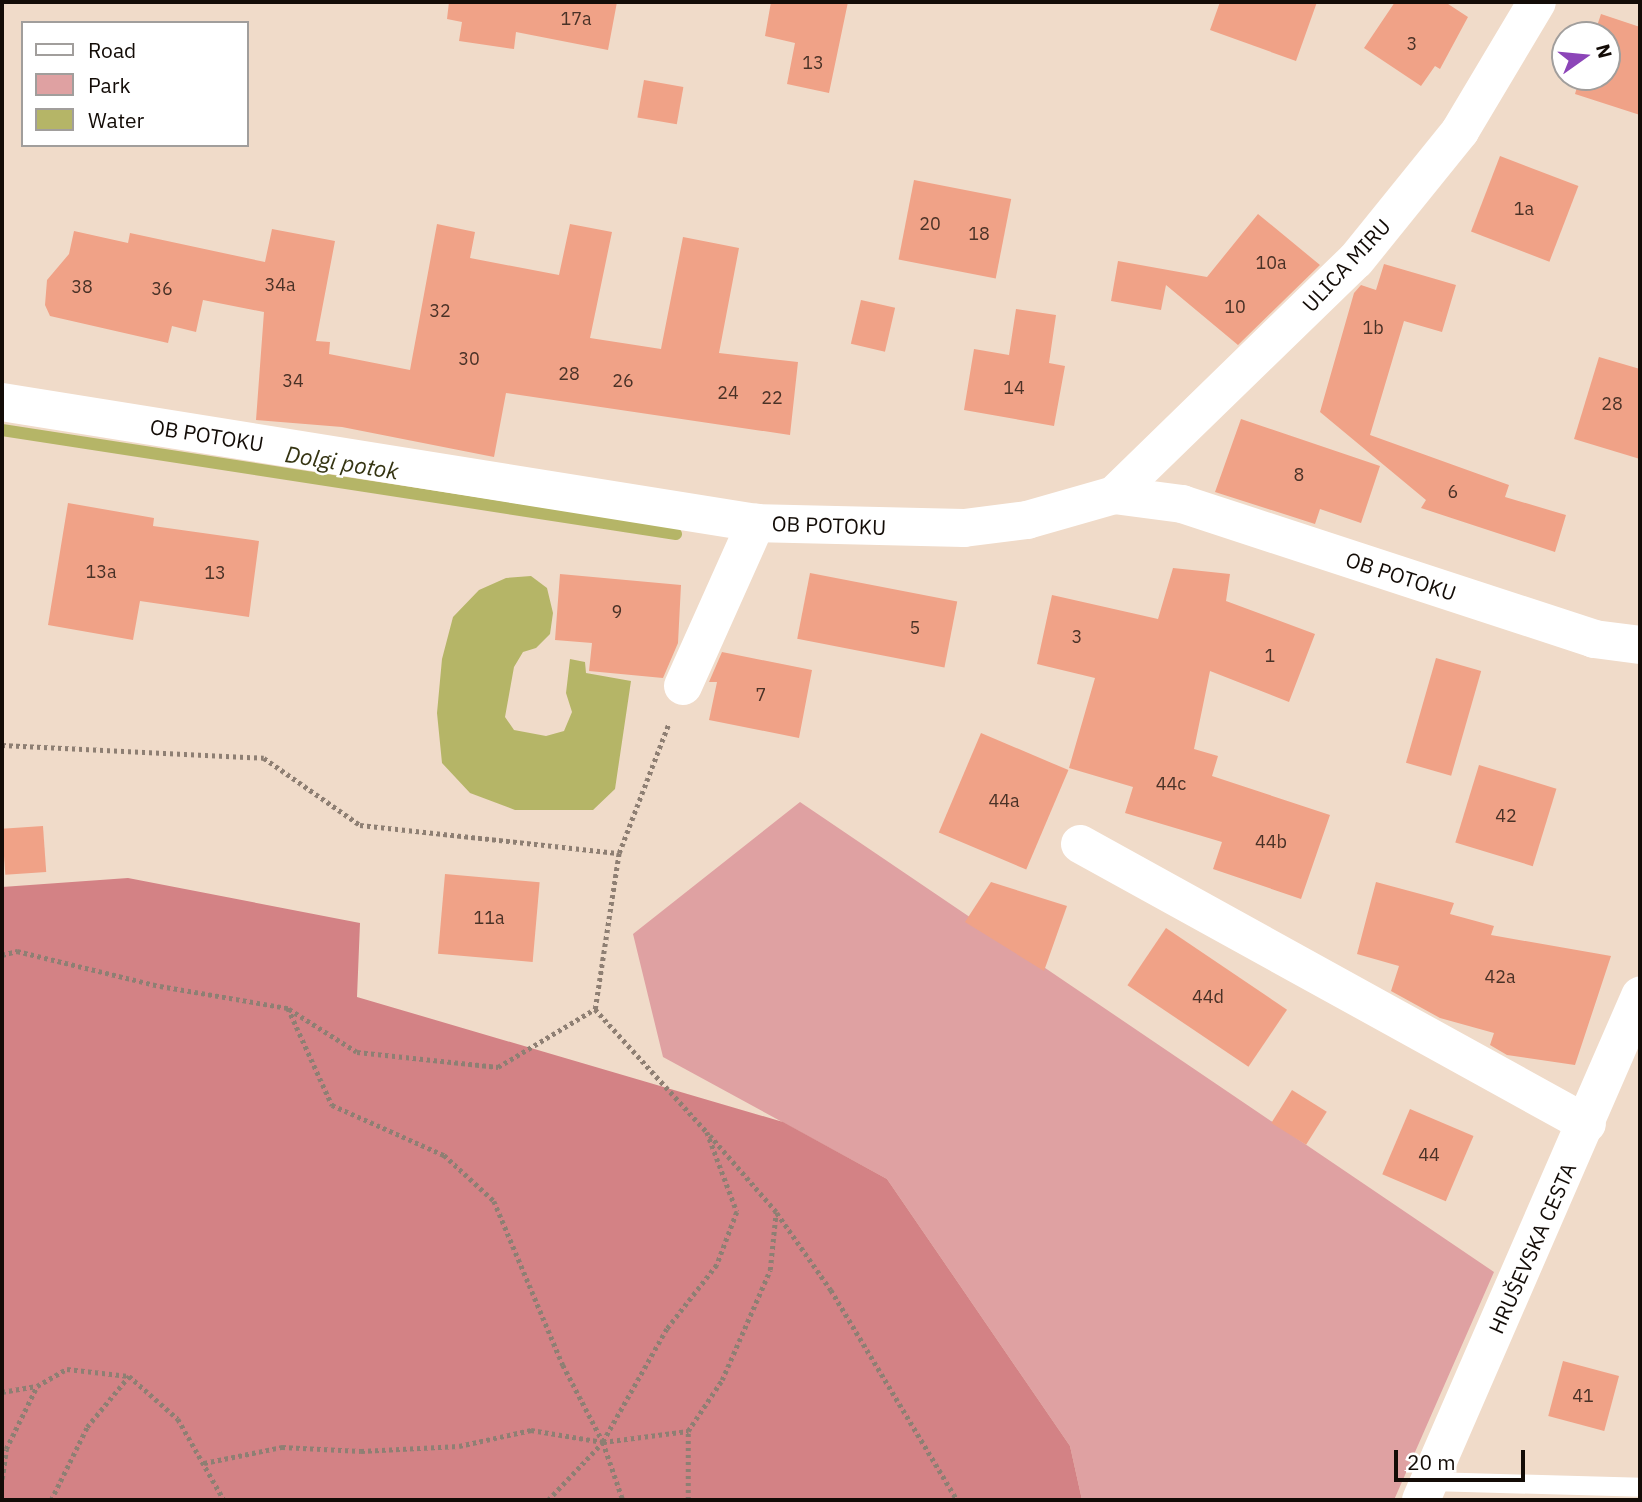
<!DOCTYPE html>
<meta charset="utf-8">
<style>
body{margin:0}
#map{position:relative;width:1642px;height:1502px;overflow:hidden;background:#f0dbc9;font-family:"IBM Plex Sans",sans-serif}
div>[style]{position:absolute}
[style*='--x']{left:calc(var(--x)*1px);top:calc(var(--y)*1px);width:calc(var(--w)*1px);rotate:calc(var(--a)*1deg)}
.green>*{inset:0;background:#dfa1a2}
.forest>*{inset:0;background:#d38285}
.water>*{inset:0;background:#b5b567}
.stream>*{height:12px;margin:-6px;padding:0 6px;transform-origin:6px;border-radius:6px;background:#b5b567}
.building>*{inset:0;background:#f0a287;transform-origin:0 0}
.path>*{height:4.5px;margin-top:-2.25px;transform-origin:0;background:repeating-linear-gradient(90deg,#8e7f73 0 3.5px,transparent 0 7px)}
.service>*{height:19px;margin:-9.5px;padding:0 9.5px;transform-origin:9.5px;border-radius:9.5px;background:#fff}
.minor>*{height:38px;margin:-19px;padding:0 19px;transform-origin:19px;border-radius:19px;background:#fff}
.tertiary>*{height:38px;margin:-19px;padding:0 19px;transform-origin:19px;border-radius:19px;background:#fff}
span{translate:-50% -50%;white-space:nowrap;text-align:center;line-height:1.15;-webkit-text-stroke:5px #fff;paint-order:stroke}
.number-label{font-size:18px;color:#4a3227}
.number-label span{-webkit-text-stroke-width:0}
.street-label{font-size:21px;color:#130c07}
.water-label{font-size:23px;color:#353412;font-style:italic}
.frame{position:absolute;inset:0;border:4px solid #130c07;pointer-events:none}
.legend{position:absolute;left:21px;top:21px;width:228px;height:126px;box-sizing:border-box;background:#fff;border:2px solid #a19e9c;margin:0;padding:9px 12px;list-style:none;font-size:21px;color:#130c07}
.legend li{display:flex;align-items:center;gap:14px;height:35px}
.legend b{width:35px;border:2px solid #a19e9c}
.north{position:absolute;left:1551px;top:21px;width:70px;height:70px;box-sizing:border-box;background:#fff;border:2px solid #a19e9c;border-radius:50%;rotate:75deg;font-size:19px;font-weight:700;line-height:28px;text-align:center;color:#130c07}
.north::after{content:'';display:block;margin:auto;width:24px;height:32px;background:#8c45b8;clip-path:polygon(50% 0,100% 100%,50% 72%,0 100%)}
.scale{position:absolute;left:1394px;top:1450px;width:131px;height:32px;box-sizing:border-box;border:4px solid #130c07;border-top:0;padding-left:9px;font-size:21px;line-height:24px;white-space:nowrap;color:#130c07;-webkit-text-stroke:5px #fff;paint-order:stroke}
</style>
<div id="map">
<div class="green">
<i style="clip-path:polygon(800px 802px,1494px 1272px,1394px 1500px,1082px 1500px,1070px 1446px,887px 1179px,663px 1057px,633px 934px)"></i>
</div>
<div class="forest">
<i style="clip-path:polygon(128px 878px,360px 923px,357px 997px,783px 1122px,887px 1179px,1070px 1446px,1082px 1500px,2px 1500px,2px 887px)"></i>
</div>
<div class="water">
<i style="clip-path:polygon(531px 576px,547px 588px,553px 613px,550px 634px,536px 648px,523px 652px,514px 667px,505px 717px,514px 730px,546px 736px,564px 731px,572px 712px,566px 693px,570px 659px,585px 662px,586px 673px,631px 681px,615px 789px,593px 810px,515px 810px,470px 793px,442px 763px,437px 713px,442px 659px,453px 617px,479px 590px,506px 578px)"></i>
</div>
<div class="stream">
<i style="--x:2;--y:430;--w:682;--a:8.77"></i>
</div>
<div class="building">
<i style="clip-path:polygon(449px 2px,617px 2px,608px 50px,516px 32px,514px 49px,459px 41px,462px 22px,447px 19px)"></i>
<i style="clip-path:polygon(771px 2px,848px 2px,829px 93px,787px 84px,795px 43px,765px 36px)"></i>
<i style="clip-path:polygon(1220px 2px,1317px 2px,1296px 61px,1210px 30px)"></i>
<i style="clip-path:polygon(1395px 2px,1445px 2px,1468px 17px,1440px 69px,1435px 66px,1421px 86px,1364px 48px)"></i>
<i style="clip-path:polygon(1601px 14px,1640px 27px,1640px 115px,1575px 94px,1580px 77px,1607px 77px,1607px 35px,1594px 35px)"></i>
<i style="left:644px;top:80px;width:40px;height:38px;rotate:10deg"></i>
<i style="left:1500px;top:156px;width:84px;height:81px;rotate:21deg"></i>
<i style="left:914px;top:180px;width:99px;height:81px;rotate:11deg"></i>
<i style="clip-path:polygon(1258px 214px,1320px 265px,1238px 345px,1166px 285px,1161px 310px,1111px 301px,1118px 261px,1207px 277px)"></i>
<i style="clip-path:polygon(437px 224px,475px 232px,470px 258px,559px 275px,570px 224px,612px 232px,590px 338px,661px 349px,683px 237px,739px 248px,719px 353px,798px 362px,790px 435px,506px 393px,494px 457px,342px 427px,256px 420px,264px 312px,203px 300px,196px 332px,172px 326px,168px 343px,50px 316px,45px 305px,47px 280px,69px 254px,74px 231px,128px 243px,130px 233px,265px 262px,272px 229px,335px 241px,316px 341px,330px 342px,329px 354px,410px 370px)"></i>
<i style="clip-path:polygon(1384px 264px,1456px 285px,1442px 332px,1404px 321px,1370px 435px,1509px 485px,1505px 497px,1566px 515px,1555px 552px,1421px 508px,1426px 500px,1320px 412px,1354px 293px,1361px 285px,1376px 290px)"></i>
<i style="left:861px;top:300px;width:35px;height:45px;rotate:13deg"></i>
<i style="clip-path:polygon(1016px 309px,1056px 315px,1049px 363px,1065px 366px,1054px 426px,964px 410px,974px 349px,1009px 355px)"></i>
<i style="clip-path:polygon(1599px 357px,1640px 369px,1640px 459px,1574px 439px)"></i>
<i style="clip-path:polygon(1241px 419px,1380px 466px,1361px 523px,1320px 509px,1315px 524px,1215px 492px)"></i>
<i style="clip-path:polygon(68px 503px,154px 518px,153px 526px,259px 541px,249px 617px,140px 601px,133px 640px,48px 625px)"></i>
<i style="clip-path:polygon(1173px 568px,1230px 574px,1226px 601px,1315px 634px,1289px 702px,1210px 671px,1194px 749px,1218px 756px,1212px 776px,1330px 815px,1301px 899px,1213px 869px,1222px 842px,1125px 813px,1133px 787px,1069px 768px,1095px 678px,1037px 664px,1052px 595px,1158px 619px)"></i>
<i style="left:810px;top:573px;width:150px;height:67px;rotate:11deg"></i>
<i style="clip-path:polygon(560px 574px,681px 585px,678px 643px,663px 678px,589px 671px,592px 643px,555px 640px)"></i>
<i style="clip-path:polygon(722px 652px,812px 670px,799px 738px,709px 720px,717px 682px,709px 682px)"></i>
<i style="left:1436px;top:658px;width:47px;height:109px;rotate:16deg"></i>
<i style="left:981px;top:733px;width:95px;height:108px;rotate:23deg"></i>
<i style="left:1479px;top:765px;width:81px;height:81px;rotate:17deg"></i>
<i style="left:43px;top:826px;width:46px;height:41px;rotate:86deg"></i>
<i style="left:445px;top:874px;width:95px;height:80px;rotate:5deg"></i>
<i style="clip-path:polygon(991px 882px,1067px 906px,1044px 971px,965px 922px)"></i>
<i style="clip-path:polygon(1376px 882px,1454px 903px,1450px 914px,1494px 926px,1491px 935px,1611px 956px,1575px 1065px,1507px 1055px,1490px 1045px,1494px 1033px,1440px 1018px,1391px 991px,1399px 966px,1357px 954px)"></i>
<i style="left:1166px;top:928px;width:146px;height:69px;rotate:34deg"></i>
<i style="left:1292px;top:1090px;width:41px;height:39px;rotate:32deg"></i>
<i style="left:1410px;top:1109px;width:69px;height:71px;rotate:23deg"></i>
<i style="left:1563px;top:1361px;width:58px;height:57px;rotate:15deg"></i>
</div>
<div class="path">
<i style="--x:2;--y:745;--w:262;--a:2.8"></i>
<i style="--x:264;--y:758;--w:117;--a:34.9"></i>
<i style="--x:360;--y:825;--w:261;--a:6.2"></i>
<i style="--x:2;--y:955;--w:16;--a:-15"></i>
<i style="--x:17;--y:951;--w:147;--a:13.8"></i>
<i style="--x:160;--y:986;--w:130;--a:9.8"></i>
<i style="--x:288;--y:1008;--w:107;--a:65.6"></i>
<i style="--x:332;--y:1105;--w:123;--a:24.1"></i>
<i style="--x:444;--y:1155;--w:68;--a:42.6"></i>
<i style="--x:494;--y:1201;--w:178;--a:67.2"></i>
<i style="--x:563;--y:1365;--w:87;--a:62.5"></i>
<i style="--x:289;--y:1009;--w:80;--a:32.3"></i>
<i style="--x:357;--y:1052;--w:142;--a:6.1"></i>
<i style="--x:498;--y:1067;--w:113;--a:-30.9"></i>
<i style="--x:595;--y:1009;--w:166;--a:47.7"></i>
<i style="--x:707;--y:1132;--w:85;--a:69.4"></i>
<i style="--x:737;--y:1212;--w:57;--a:110.7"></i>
<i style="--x:717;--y:1265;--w:81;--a:128"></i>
<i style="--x:667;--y:1329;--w:130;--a:119.5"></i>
<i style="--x:603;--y:1442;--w:61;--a:71"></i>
<i style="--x:595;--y:1009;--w:158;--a:-81.3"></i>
<i style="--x:619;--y:853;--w:139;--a:-69"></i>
<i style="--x:777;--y:1213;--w:94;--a:55"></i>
<i style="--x:831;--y:1290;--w:245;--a:59"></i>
<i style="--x:2;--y:1392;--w:35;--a:-10"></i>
<i style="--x:204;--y:1463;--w:80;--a:-11.6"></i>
<i style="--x:282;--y:1447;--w:79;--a:2.9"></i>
<i style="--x:361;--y:1451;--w:98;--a:-2.9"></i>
<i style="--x:459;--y:1446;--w:74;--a:-12.5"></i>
<i style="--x:531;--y:1430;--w:73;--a:9.5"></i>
<i style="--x:603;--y:1442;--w:86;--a:-7.4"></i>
<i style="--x:2;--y:1479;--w:30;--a:-82"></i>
<i style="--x:6;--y:1449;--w:70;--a:-63.8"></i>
<i style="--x:37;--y:1386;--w:34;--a:-30"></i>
<i style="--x:67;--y:1369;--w:62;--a:6.4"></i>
<i style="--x:129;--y:1376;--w:65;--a:41.3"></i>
<i style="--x:178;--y:1419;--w:93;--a:60.4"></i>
<i style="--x:51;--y:1500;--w:81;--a:-63.7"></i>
<i style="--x:87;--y:1427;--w:66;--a:-50.5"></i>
<i style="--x:548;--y:1500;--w:80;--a:-46.5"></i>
<i style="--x:688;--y:1500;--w:69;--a:-90"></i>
<i style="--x:688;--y:1431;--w:61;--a:-56.3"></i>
<i style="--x:722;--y:1380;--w:120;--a:-66.4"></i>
<i style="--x:770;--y:1270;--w:58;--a:-84.1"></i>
<i style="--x:776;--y:1212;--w:101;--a:-131"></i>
</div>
<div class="service">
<i style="--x:1430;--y:1481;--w:210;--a:1.6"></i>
</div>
<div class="minor">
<i style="--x:2;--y:402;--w:764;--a:9.12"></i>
<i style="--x:756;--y:523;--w:208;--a:1.4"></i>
<i style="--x:964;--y:528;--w:64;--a:-7.2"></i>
<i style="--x:1027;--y:520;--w:91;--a:-16"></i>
<i style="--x:1114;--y:495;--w:69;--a:7.5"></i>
<i style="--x:1182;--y:504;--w:434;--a:18.1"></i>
<i style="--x:1594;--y:639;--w:46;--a:7.4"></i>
<i style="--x:1114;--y:495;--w:337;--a:-44.2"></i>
<i style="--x:1356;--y:260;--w:166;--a:-51.1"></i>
<i style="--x:1460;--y:131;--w:150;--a:-59.2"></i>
<i style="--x:683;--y:686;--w:179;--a:-65.9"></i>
<i style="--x:1080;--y:844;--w:579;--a:28.91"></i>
</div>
<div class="tertiary">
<i style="--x:1421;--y:1500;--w:550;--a:-66.51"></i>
</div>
<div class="number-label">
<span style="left:576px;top:19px">17a</span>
<span style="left:1412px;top:44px">3</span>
<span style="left:813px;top:63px">13</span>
<span style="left:1524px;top:209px">1a</span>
<span style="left:930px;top:224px">20</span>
<span style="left:979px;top:234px">18</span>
<span style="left:1271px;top:263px">10a</span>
<span style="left:280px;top:285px">34a</span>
<span style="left:82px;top:287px">38</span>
<span style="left:162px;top:289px">36</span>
<span style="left:1235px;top:307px">10</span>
<span style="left:440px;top:311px">32</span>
<span style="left:1373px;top:328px">1b</span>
<span style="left:469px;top:359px">30</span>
<span style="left:569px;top:374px">28</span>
<span style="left:293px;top:381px">34</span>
<span style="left:623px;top:381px">26</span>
<span style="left:1014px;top:388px">14</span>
<span style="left:728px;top:393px">24</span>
<span style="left:772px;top:398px">22</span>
<span style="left:1612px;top:404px">28</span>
<span style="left:1299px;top:475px">8</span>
<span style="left:1453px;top:492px">6</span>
<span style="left:101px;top:572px">13a</span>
<span style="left:215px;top:573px">13</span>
<span style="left:617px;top:612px">9</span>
<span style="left:915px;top:628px">5</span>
<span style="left:1077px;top:637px">3</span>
<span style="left:1270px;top:656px">1</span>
<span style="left:761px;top:695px">7</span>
<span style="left:1171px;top:784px">44c</span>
<span style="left:1004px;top:801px">44a</span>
<span style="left:1506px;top:816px">42</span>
<span style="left:1271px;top:842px">44b</span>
<span style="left:489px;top:918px">11a</span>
<span style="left:1500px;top:977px">42a</span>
<span style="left:1208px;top:997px">44d</span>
<span style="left:1429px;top:1155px">44</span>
<span style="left:1583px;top:1396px">41</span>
</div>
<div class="street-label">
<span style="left:1346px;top:265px;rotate:-47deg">ULICA MIRU</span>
<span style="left:207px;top:435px;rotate:9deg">OB POTOKU</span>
<span style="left:829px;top:525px;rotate:2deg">OB POTOKU</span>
<span style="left:1401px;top:576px;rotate:18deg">OB POTOKU</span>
<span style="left:1532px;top:1248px;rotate:-66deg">HRUŠEVSKA CESTA</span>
</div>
<div class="water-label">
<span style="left:342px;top:462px;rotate:9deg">Dolgi potok</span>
</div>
<div class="frame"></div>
<ul class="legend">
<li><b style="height:9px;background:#fff"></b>Road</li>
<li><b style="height:19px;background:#dfa1a2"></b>Park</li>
<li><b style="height:19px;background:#b5b567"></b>Water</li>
</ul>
<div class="north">N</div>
<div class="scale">20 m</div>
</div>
